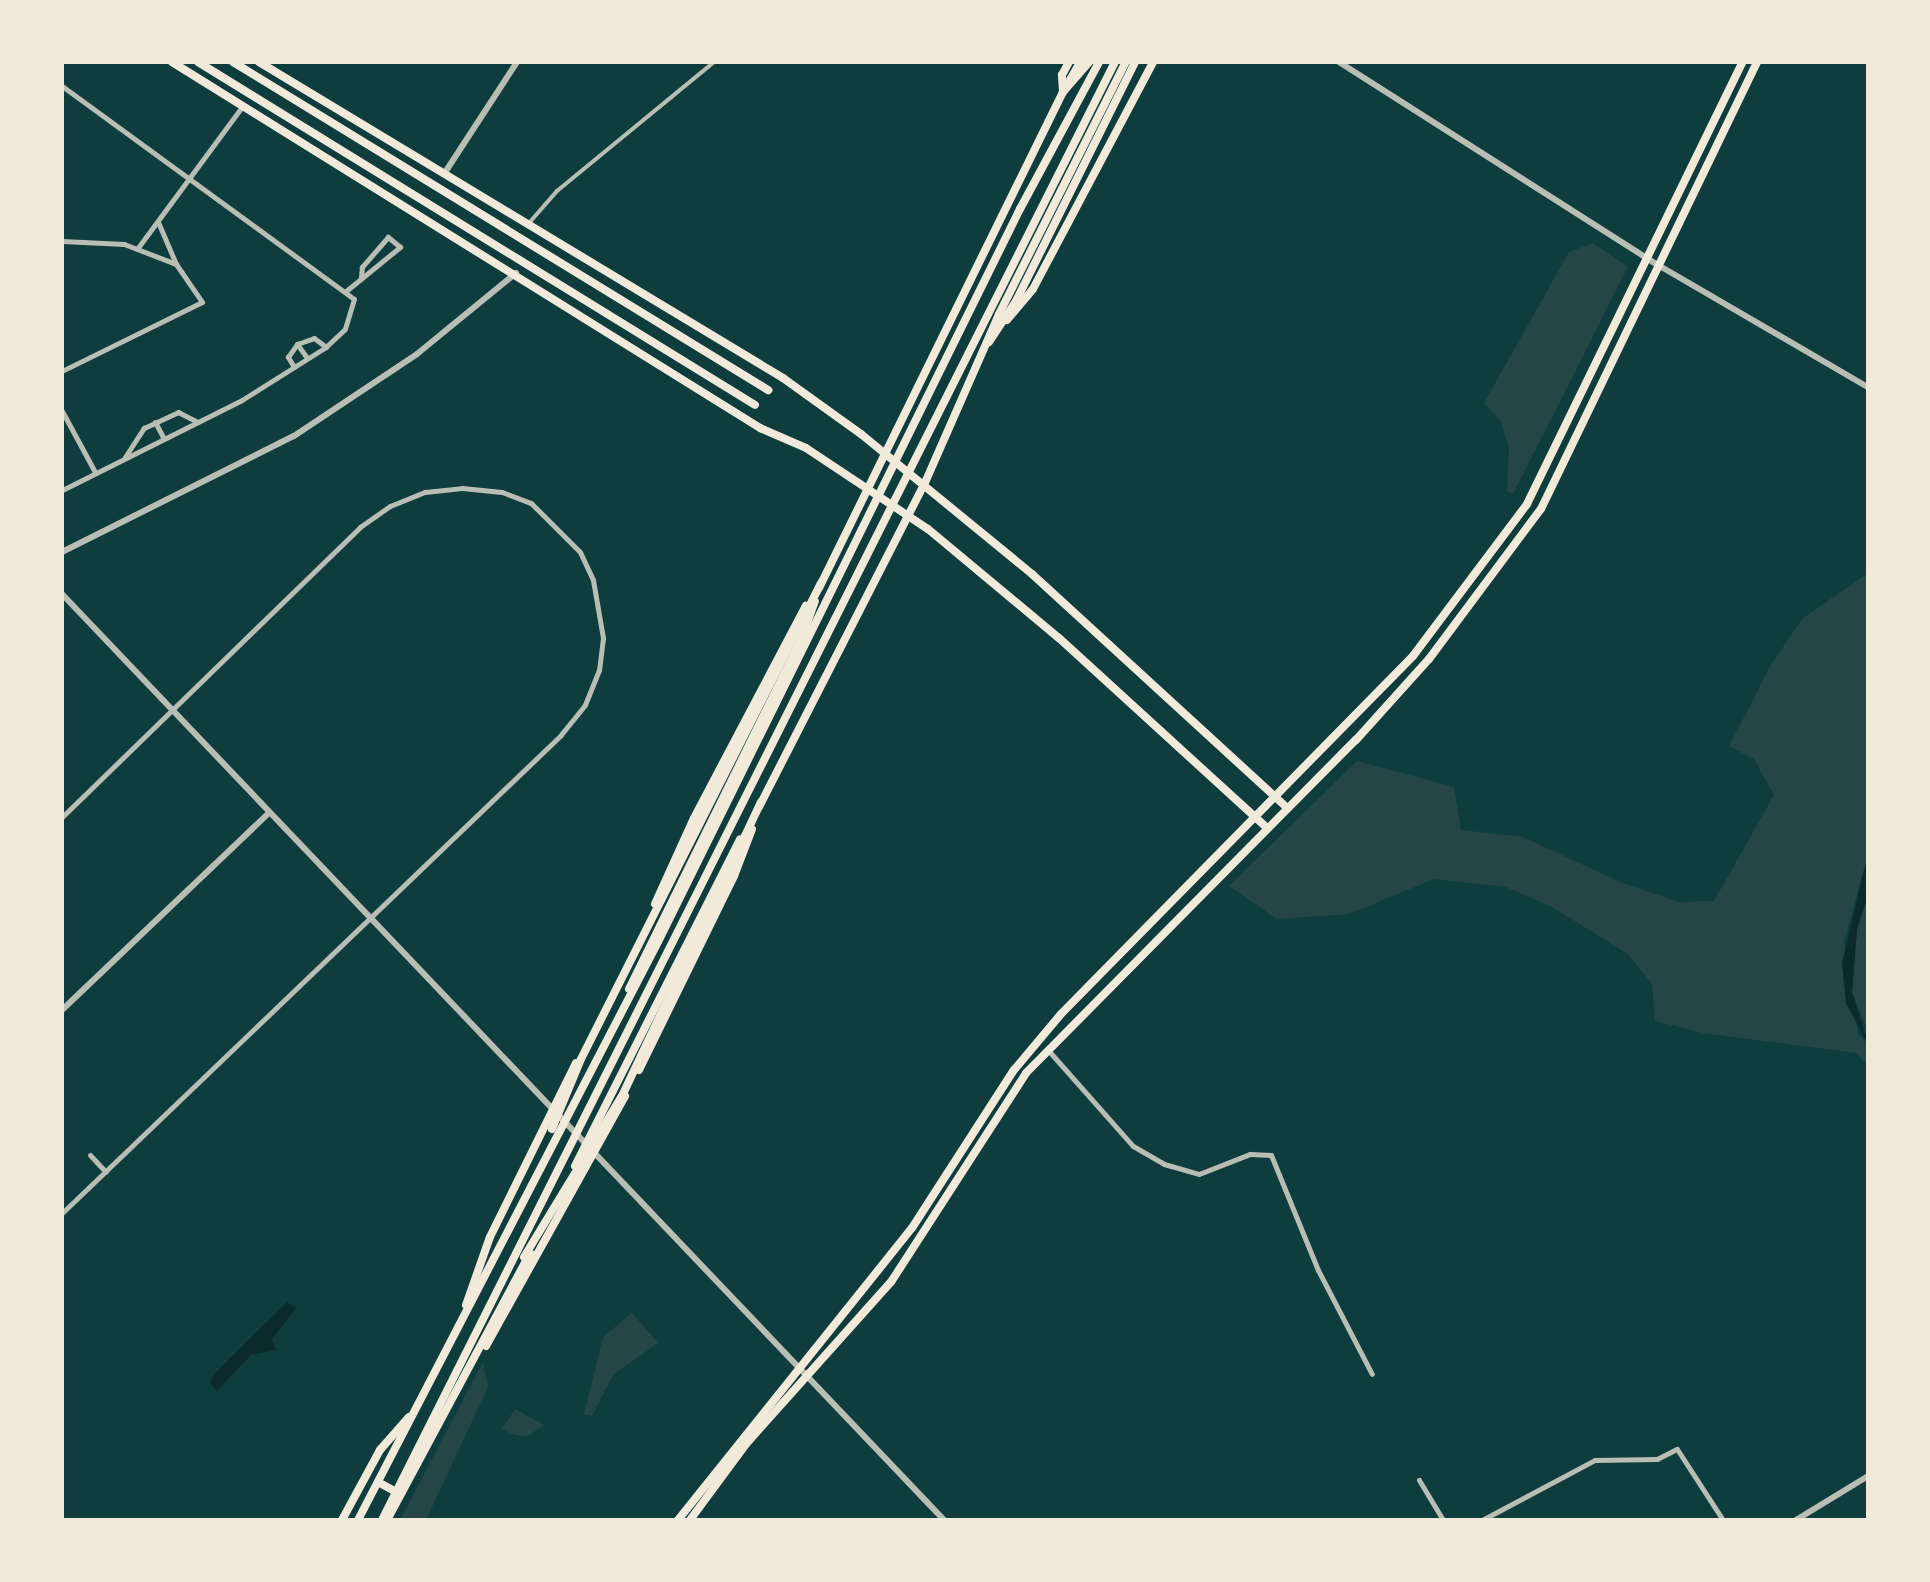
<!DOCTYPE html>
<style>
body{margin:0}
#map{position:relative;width:1930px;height:1582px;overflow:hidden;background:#0f3d3e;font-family:"Roboto Condensed",sans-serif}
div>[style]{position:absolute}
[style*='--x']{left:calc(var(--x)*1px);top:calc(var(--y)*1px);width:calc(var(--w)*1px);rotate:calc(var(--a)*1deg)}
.green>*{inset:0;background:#244646}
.water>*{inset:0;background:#0a2a2b}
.pedestrian>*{height:4px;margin:-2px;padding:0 2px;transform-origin:2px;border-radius:2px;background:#b8beb3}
.minor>*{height:5px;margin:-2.5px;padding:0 2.5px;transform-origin:2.5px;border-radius:2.5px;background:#b8beb3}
.tertiary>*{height:6px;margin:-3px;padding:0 3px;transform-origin:3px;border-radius:3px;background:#b8beb3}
.primary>*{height:8px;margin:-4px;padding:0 4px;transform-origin:4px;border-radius:4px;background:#f1e9da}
.trunk>*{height:8px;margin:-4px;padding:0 4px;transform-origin:4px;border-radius:4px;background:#f1e9da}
span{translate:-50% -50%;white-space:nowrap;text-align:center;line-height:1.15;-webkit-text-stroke:8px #f1e9da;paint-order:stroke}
.frame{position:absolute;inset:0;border:64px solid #f1e9da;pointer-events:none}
</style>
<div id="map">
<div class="green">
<i style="clip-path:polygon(1593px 243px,1628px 267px,1513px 494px,1507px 491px,1509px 447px,1500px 420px,1484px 403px,1569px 252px)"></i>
<i style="clip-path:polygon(1868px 573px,1868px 854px,1844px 942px,1858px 1034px,1868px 1044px,1868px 1066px,1856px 1053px,1703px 1033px,1655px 1021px,1652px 984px,1628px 954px,1552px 907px,1506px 887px,1434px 879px,1349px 914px,1277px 919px,1229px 886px,1357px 761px,1454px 787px,1461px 830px,1523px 837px,1620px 882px,1679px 902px,1714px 901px,1774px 795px,1754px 759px,1729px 746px,1772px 663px,1803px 618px)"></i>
<i style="clip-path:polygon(1868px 895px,1868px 1032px,1852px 992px,1857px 929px)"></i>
<i style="clip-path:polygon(632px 1313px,658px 1343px,613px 1375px,592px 1416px,584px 1414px,603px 1337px)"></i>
<i style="clip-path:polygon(483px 1362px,488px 1387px,426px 1520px,400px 1520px)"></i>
<i style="clip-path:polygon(515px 1409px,544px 1425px,526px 1437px,512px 1434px,502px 1429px)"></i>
</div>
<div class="water">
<i style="clip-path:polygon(1868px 854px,1868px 895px,1857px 929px,1852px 992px,1868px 1044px,1846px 1003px,1842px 963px)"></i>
<i style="clip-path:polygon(287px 1302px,296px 1308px,272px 1339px,276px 1350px,251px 1355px,217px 1391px,210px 1383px,215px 1373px)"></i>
</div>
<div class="pedestrian">
<i style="--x:529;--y:223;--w:43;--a:-48.8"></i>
<i style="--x:557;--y:191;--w:203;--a:-39.4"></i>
</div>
<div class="minor">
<i style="--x:62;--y:86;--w:361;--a:36.1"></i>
<i style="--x:354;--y:299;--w:31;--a:107"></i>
<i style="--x:345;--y:329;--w:26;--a:137"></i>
<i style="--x:326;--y:347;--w:99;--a:147.8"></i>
<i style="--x:242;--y:400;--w:201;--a:153.4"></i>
<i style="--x:158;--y:222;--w:46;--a:66.8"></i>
<i style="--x:62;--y:241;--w:62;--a:2.8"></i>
<i style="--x:124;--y:244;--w:56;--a:21"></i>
<i style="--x:176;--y:264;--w:46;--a:55.6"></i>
<i style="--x:202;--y:302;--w:156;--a:153.8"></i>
<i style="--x:137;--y:249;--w:175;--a:-53.6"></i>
<i style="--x:346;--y:291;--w:70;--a:-39.2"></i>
<i style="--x:400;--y:247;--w:16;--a:-140"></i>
<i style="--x:388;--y:237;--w:40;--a:131"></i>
<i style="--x:362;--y:267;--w:10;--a:96"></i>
<i style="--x:297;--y:344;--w:17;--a:54"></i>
<i style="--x:294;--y:367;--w:12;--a:-121"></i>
<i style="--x:288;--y:357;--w:16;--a:-55"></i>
<i style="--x:297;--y:344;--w:18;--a:-19"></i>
<i style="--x:314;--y:338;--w:15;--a:37"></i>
<i style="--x:62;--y:411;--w:69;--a:61.6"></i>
<i style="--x:155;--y:422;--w:19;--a:62"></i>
<i style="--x:125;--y:457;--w:35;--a:-57"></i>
<i style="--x:144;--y:428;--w:38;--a:-25"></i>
<i style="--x:178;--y:412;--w:22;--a:27"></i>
<i style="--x:62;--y:817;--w:416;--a:-44.2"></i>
<i style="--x:360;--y:527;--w:37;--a:-35"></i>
<i style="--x:390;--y:506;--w:38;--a:-22"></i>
<i style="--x:425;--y:492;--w:37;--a:-6"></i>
<i style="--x:462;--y:488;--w:40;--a:5.7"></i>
<i style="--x:502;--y:492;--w:31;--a:21"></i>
<i style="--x:531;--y:503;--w:69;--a:45"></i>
<i style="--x:580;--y:552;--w:31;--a:65"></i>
<i style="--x:593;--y:580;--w:59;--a:80.2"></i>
<i style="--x:603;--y:638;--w:32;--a:97"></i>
<i style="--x:599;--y:670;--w:38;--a:112"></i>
<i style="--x:585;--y:705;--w:38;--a:129"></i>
<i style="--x:561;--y:735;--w:691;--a:136.23"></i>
<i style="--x:1048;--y:1050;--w:128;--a:48.5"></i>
<i style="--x:1133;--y:1146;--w:36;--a:30"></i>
<i style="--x:1164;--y:1164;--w:36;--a:16"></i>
<i style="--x:1199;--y:1174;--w:55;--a:-21.4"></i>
<i style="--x:1250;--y:1154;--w:21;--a:3"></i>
<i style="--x:1271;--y:1155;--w:124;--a:67.8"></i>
<i style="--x:1318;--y:1270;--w:117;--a:62.6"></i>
<i style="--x:90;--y:1155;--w:23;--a:47"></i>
<i style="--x:1419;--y:1480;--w:47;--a:59"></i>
<i style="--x:1482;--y:1520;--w:128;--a:-28"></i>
<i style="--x:1595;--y:1460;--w:62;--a:-0.9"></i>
<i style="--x:1657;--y:1459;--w:22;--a:-27"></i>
<i style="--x:1677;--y:1449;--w:85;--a:57.1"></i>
</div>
<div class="tertiary">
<i style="--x:1339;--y:62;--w:378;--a:32.5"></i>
<i style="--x:1658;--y:265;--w:243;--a:30.2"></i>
<i style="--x:444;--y:174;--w:134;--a:-56.9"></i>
<i style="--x:62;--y:552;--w:259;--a:-26.6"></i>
<i style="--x:294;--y:436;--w:148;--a:-33.7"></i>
<i style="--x:417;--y:354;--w:128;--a:-39.3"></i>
<i style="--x:62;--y:594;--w:1279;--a:46.39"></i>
<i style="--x:62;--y:1010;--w:284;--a:-43.6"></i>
<i style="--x:1796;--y:1520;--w:84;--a:-31.4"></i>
</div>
<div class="primary">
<i style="--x:172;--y:62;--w:693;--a:31.9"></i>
<i style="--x:760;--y:428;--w:50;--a:23.5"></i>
<i style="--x:806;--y:448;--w:146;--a:33.6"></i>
<i style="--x:928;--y:529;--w:170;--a:39.8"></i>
<i style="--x:1059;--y:638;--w:280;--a:42.4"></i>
<i style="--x:259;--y:62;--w:612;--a:31.09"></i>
<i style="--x:783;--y:378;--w:96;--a:35.7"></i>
<i style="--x:861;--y:434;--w:221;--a:39.3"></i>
<i style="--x:1032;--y:574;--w:345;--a:42.5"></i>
<i style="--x:1063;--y:91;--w:16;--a:-94"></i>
<i style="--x:1062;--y:75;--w:15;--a:-62"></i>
<i style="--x:1007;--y:320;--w:40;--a:-50"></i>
<i style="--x:1033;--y:289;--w:257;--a:-62.1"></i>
<i style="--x:819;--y:588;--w:553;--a:-63.81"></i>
<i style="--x:1063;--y:92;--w:40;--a:-49"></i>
<i style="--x:759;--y:807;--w:362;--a:-62.9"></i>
<i style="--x:924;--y:485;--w:187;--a:-66.3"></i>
<i style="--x:999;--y:314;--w:282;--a:-63.3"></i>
<i style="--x:655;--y:904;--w:94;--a:-65.6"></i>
<i style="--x:694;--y:818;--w:240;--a:-62.2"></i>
<i style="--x:629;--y:989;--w:389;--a:-63.8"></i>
<i style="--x:801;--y:640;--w:41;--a:-70.3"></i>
<i style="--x:639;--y:1070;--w:216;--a:-63.9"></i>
<i style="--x:734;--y:876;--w:50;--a:-69"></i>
<i style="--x:575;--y:1166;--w:366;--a:-63.2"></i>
<i style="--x:466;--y:1305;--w:72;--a:-70.6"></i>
<i style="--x:490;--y:1237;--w:194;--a:-63.7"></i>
<i style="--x:486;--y:1346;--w:286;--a:-60.9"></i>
<i style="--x:378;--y:1482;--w:25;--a:29"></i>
<i style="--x:342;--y:1520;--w:80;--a:-61.5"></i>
<i style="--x:380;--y:1450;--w:44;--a:-48.7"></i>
<i style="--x:387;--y:1520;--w:303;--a:-61.8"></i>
<i style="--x:678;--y:1520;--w:374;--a:-51.3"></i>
<i style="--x:912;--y:1228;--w:188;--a:-57.2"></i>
<i style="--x:1014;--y:1070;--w:73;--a:-50"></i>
<i style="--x:1061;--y:1014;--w:502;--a:-45.48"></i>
<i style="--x:1413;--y:656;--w:190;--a:-53.1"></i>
<i style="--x:1527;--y:504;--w:492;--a:-64"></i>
<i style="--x:690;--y:1520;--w:94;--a:-53.6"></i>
<i style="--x:746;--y:1444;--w:217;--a:-48.2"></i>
<i style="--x:891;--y:1282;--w:249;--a:-57.1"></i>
<i style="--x:1026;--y:1073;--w:469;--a:-45.3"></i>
<i style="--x:1356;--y:740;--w:109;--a:-48"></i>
<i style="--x:1429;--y:659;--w:187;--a:-53.3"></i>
<i style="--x:1541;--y:509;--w:496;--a:-64.2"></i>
</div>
<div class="trunk">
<i style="--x:198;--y:62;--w:654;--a:31.62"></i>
<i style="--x:233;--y:62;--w:628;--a:31.51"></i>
<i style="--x:1063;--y:92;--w:34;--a:-60"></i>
<i style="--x:989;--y:342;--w:49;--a:-56.6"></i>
<i style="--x:1016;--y:301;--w:267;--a:-63.5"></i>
<i style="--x:552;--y:1129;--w:76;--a:-67.5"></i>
<i style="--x:581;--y:1059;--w:533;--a:-63.24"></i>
<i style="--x:524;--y:1257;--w:188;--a:-58.7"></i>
<i style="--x:622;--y:1096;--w:325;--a:-64.7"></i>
<i style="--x:358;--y:1520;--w:651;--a:-62.57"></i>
<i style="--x:658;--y:942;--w:818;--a:-63.72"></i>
<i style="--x:1020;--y:209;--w:167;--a:-61.7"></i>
<i style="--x:382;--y:1520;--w:1632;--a:-63.31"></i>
</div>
<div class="frame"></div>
</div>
